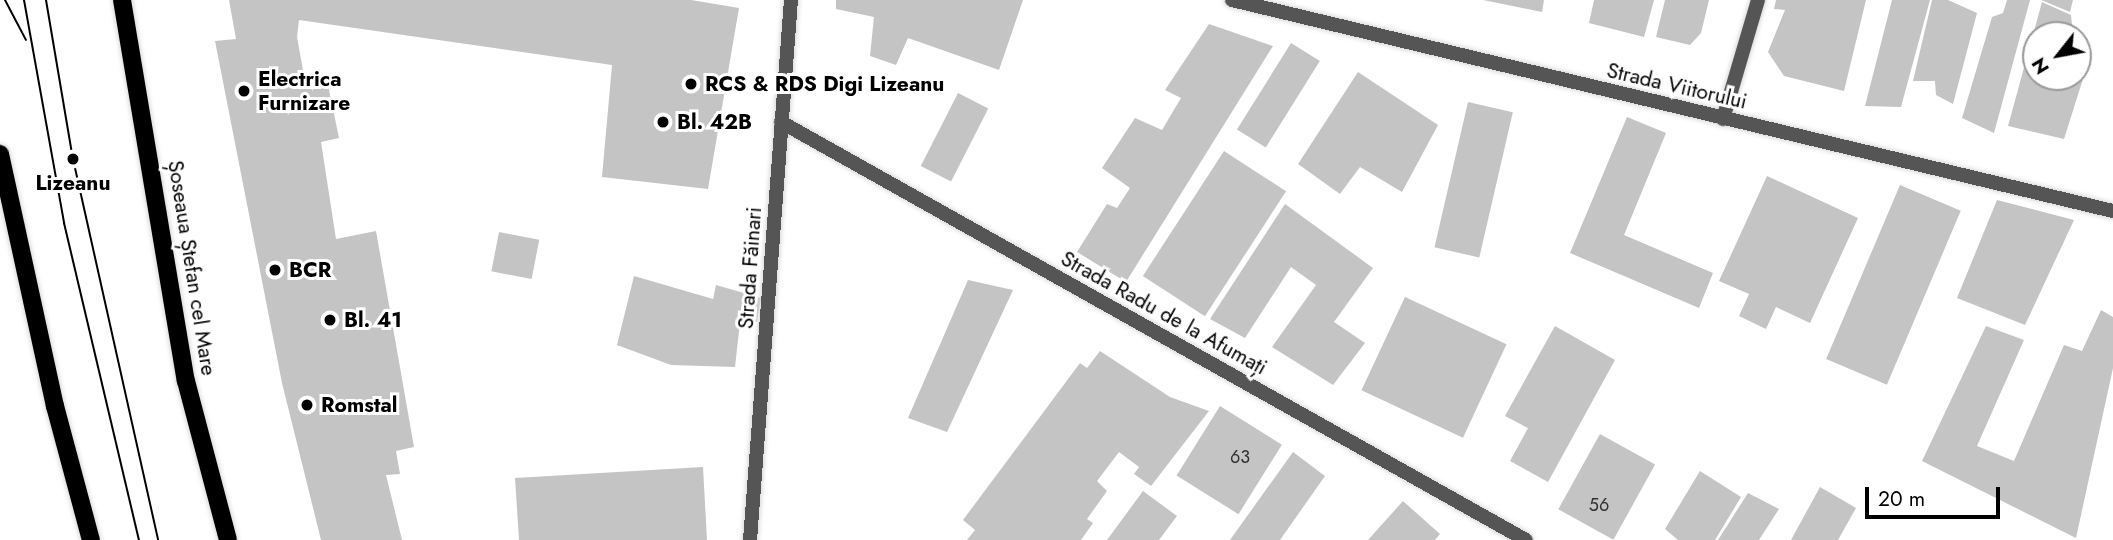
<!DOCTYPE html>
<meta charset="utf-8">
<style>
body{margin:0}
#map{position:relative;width:2113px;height:540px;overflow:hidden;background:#fff;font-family:Jost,sans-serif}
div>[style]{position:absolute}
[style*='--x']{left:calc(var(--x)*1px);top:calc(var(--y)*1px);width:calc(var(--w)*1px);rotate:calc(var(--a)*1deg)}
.building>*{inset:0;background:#c4c4c4;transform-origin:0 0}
.roads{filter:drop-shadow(0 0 2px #dbdbdb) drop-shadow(0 0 2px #dbdbdb)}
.minor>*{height:14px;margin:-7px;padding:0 7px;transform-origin:7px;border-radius:7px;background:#555}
.tertiary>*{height:14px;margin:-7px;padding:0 7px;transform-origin:7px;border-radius:7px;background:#555}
.primary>*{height:18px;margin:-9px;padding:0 9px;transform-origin:9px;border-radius:9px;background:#000}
.tram>*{height:2px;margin:-1px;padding:0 1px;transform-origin:1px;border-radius:1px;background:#000}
.dots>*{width:19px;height:19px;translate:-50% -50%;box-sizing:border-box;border:4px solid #fff;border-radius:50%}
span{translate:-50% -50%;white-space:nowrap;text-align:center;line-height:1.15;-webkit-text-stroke:6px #fff;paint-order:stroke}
.number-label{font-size:18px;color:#313131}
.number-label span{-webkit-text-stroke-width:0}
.poi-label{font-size:21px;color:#000;font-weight:700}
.left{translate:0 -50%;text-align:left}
.street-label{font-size:21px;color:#000}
.north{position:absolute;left:2022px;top:21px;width:70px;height:70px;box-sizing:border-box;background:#fff;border:2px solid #999;border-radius:50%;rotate:239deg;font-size:19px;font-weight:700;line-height:28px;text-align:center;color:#000}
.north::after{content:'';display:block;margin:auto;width:24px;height:32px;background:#000;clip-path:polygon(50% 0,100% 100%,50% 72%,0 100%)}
.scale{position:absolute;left:1865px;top:487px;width:135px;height:32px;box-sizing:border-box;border:4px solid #000;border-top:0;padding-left:9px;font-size:21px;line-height:24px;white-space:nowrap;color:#000;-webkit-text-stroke:5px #fff;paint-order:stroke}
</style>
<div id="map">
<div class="building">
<i style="clip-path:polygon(229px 0,691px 0,739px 8px,708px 189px,602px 177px,612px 65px,299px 20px,297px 37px,306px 87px,328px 85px,339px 138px,321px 142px,336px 239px,376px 231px,414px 447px,396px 451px,400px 474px,386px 475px,402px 540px,321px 540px,282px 383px,215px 41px,236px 39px)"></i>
<i style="clip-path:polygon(836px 0,1023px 0,999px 70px,908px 38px,896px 65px,870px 56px,874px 17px,836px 9px)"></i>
<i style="clip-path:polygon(1483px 0,1544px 0,1542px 12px)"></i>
<i style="clip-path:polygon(1594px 0,1654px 0,1644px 37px,1589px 23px)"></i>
<i style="clip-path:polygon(1665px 0,1709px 0,1701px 33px,1690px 45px,1656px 37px)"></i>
<i style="clip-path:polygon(1776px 0,1866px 0,1844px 91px,1784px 76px,1768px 52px,1785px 10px,1774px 9px)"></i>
<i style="clip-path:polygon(1892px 0,1930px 0,1901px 107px,1865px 106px)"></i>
<i style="clip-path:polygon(1932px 0,1948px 0,1977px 13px,1953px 104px,1936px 95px,1935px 81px,1913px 81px)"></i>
<i style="clip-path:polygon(2007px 0,2030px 0,1994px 133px,1962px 118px,1992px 17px,2003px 13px)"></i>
<i style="clip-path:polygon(2041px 0,2073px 0,2070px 12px)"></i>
<i style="clip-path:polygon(2042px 2px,2071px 15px,2073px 35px,2036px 35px,2036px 77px,2078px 77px,2078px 49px,2088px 63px,2064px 139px,2008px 126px)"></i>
<i style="clip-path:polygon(1209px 24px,1273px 46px,1126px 282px,1077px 252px,1107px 204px,1117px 208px,1130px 188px,1102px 168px,1135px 118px,1162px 130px,1181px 98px,1165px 90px)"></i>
<i style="left:1291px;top:43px;width:34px;height:102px;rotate:32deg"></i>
<i style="clip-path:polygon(1358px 72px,1438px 125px,1402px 192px,1360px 167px,1340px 194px,1298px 164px)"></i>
<i style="left:958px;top:93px;width:34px;height:82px;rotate:27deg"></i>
<i style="left:1468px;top:102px;width:46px;height:149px;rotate:13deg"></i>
<i style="clip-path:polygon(1627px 117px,1666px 133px,1624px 235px,1713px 273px,1699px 308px,1570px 253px)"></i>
<i style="left:1224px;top:151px;width:74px;height:149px;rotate:33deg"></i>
<i style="clip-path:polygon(1767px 176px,1858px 218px,1810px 323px,1776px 307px,1766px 329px,1739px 316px,1749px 294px,1719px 281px)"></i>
<i style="left:1900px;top:185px;width:66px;height:189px;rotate:23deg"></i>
<i style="clip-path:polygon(1997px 200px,2074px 220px,2025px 325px,1957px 298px)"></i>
<i style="clip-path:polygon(1285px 204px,1373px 268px,1334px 322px,1365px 343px,1333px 385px,1272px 347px,1316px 285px,1291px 267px,1245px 338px,1210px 319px)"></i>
<i style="left:499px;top:232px;width:41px;height:40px;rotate:11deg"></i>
<i style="clip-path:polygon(634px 276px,713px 299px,716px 285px,761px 298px,757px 322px,740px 322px,735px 367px,671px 365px,617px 345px)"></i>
<i style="clip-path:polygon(968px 280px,1013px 290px,947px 432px,908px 418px)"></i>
<i style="left:1405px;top:297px;width:112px;height:103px;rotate:25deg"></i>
<i style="clip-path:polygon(2101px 310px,2113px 317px,2113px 368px,2076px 538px,1922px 461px,1986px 326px,2024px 340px,1977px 446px,2014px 461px,2064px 345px,2082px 351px)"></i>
<i style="clip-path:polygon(1555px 326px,1615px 360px,1548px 482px,1510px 461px,1528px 428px,1505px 416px)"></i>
<i style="clip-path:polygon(1100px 351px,1170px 397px,1209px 411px,1151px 486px,1134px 474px,1139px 467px,1119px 452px,1097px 481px,1107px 491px,1087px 519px,1093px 523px,1081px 540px,967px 540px,975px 530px,963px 520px,1080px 363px,1087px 368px)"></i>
<i style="left:1220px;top:406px;width:73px;height:82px;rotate:32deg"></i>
<i style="left:1600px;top:434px;width:63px;height:86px;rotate:29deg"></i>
<i style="clip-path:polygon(1293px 452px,1325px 476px,1280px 540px,1230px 540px)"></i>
<i style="clip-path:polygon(703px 467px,707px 540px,519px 540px,515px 478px)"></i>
<i style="clip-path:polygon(1700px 471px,1741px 497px,1715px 540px,1678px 540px,1665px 529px)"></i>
<i style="clip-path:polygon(1820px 487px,1856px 508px,1838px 540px,1791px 540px)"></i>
<i style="clip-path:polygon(1143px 491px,1177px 516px,1159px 540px,1107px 540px)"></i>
<i style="clip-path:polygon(1748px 493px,1779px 509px,1759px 540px,1718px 540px)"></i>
<i style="clip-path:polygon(1403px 501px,1440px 534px,1435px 540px,1368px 540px)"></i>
</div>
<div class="roads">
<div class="minor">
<i style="--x:1723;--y:119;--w:124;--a:-73.6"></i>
<i style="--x:781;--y:122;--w:854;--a:29.3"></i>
<i style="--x:750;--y:540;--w:542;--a:-85.66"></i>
</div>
<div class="tertiary">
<i style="--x:1232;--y:0;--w:906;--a:13.47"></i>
</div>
<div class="primary">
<i style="--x:122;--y:0;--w:386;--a:80.5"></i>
<i style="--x:186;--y:381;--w:164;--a:75.2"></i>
<i style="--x:0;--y:154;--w:258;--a:77.7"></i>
<i style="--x:55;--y:406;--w:139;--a:75"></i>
</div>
</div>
<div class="tram">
<i style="--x:5;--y:0;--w:45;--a:62.3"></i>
<i style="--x:24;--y:0;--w:227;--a:79.8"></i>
<i style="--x:64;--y:223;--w:326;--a:76.7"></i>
<i style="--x:46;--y:0;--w:161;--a:80.4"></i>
<i style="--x:73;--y:159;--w:390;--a:77.4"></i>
</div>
<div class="dots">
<i style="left:691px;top:84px;background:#000"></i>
<i style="left:244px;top:91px;background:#000"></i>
<i style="left:663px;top:122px;background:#000"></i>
<i style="left:73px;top:159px;background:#000"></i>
<i style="left:275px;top:270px;background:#000"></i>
<i style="left:330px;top:320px;background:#000"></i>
<i style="left:307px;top:405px;background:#000"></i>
</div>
<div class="number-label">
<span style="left:1240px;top:457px">63</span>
<span style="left:1599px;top:505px">56</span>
</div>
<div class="poi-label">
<span class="left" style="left:258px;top:91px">Electrica<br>Furnizare</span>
<span class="left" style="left:705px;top:84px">RCS &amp; RDS Digi Lizeanu</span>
<span class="left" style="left:677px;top:122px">Bl. 42B</span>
<span style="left:73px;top:183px">Lizeanu</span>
<span class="left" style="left:289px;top:270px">BCR</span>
<span class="left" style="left:344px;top:320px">Bl. 41</span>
<span class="left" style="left:321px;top:405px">Romstal</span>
</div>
<div class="street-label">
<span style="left:1677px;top:86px;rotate:13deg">Strada Viitorului</span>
<span style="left:192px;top:268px;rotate:81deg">Șoseaua Ștefan cel Mare</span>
<span style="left:750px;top:268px;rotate:-86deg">Strada Făinari</span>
<span style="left:1164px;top:313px;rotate:29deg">Strada Radu de la Afumați</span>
</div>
<div class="north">N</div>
<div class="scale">20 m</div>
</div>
